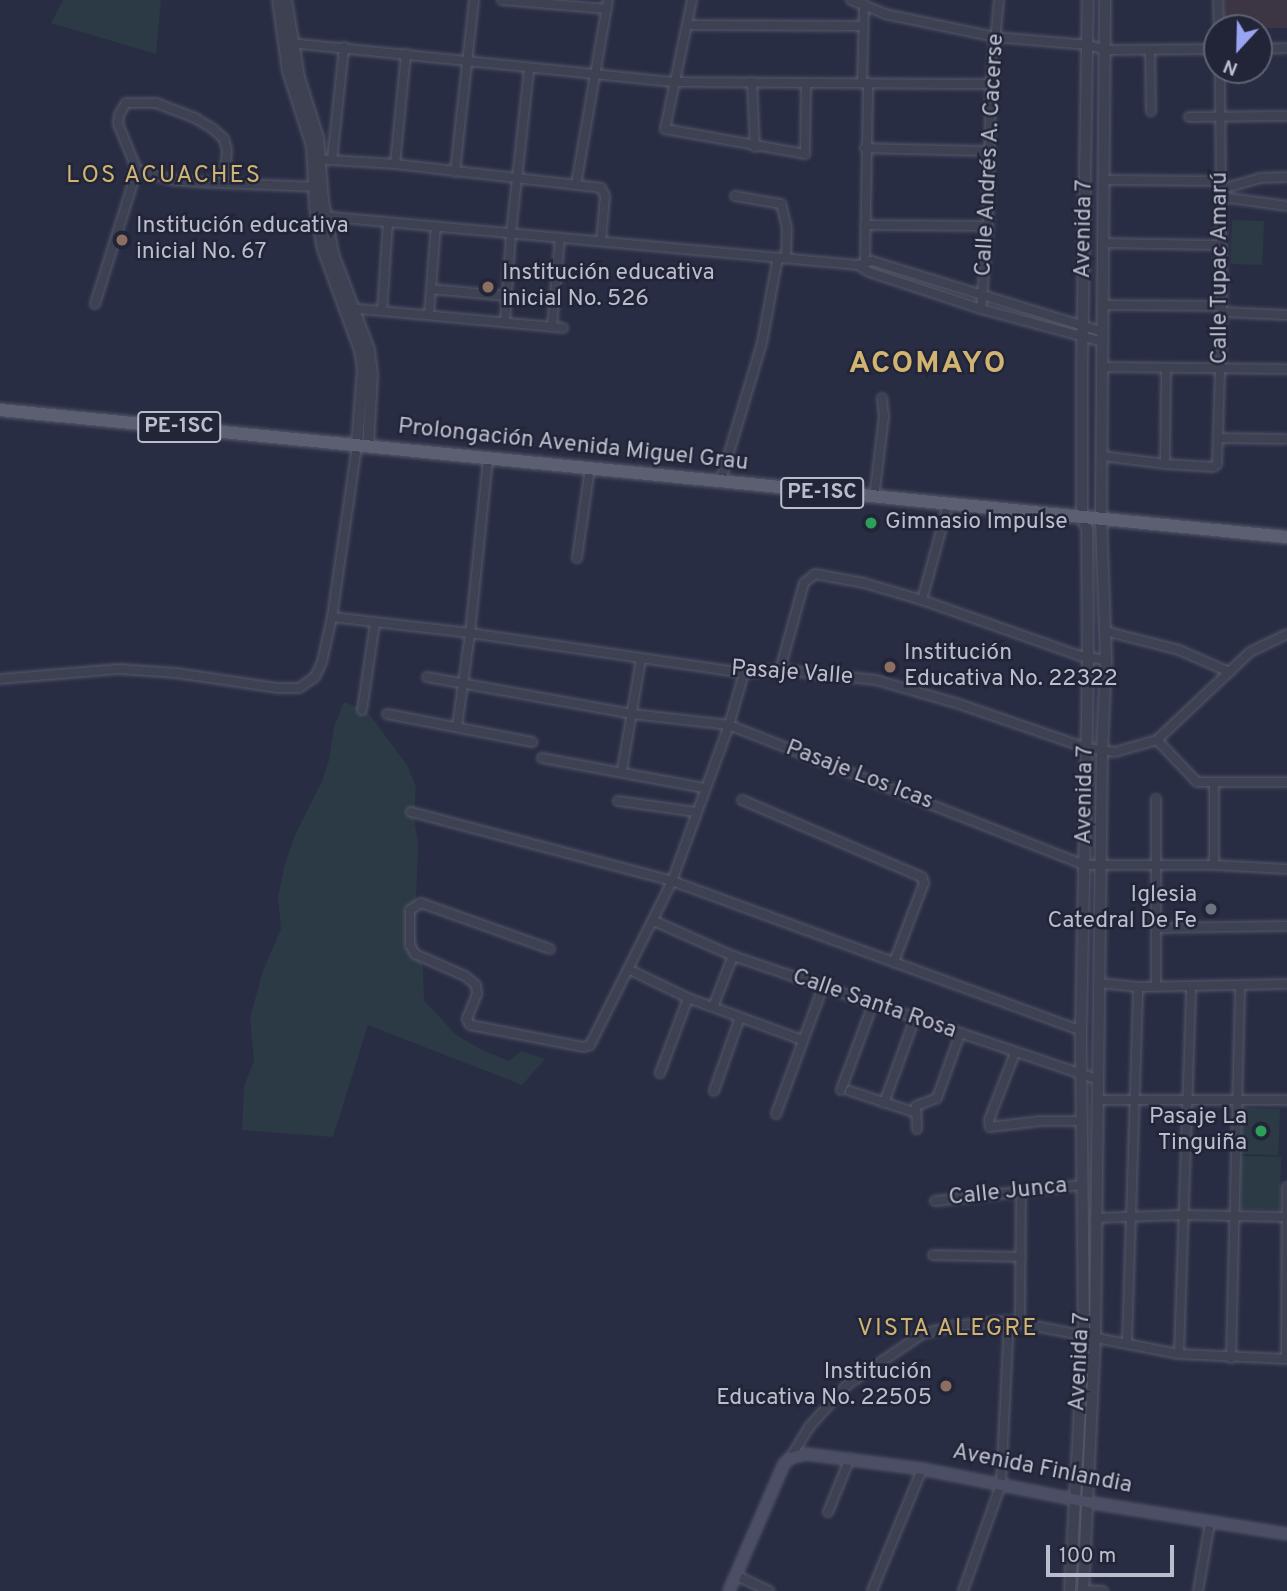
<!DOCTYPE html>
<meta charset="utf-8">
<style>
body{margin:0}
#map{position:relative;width:1287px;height:1591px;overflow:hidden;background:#292d43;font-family:Overpass,sans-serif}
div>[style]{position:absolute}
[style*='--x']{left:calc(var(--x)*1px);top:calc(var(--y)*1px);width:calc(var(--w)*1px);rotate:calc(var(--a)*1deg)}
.medical>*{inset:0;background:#3b3544;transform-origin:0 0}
.green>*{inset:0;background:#2b3a44;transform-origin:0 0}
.roads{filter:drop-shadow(0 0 2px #56586a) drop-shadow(0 0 2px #56586a)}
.minor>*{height:8px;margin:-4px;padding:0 4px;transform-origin:4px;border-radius:4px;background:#3d4152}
.tertiary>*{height:10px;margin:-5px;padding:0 5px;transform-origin:5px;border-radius:5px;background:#3d4152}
.secondary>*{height:10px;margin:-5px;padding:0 5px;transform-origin:5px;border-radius:5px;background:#4c4e65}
.primary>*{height:12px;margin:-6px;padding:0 6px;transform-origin:6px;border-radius:6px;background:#5c5f72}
.dots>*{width:19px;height:19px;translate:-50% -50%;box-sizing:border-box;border:4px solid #222538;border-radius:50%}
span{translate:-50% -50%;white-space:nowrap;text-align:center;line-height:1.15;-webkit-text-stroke:5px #222538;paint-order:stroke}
.shield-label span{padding:2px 5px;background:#222538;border:2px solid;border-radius:5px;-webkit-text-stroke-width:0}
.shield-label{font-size:21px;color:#bbbdcc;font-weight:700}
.street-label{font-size:23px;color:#bbbdcc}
.poi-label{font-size:23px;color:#bbbdcc}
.left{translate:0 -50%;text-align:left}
.right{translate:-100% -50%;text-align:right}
.neighbourhood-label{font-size:24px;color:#d1b471;letter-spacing:2px}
.district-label{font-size:30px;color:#d1b471;font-weight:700;letter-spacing:2px}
.north{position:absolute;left:1203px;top:14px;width:70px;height:70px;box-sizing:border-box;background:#222538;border:2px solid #5f6273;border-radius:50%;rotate:202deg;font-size:19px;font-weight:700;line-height:28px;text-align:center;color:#bbbdcc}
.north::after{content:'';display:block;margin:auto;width:24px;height:32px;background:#99a4f3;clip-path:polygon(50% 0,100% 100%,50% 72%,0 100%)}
.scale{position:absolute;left:1046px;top:1545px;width:128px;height:32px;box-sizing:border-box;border:4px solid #bbbdcc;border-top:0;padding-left:9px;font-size:21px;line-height:24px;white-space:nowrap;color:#bbbdcc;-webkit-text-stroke:5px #222538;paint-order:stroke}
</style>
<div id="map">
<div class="medical">
<i style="left:1223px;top:0;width:64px;height:28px"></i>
</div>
<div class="green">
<i style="clip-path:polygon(63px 0,161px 0,156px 54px,51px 23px)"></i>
<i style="left:1232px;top:220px;width:32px;height:44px;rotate:2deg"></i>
<i style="clip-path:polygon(344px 702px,367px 711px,407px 765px,416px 787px,414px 816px,418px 844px,415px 934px,423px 970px,424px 1000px,455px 1034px,482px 1050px,509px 1061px,521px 1051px,545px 1059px,522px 1085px,368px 1025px,333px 1137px,242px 1130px,244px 1086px,254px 1061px,250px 1018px,263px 971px,281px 929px,278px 897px,284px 867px,295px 835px,322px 781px,329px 760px,334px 727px)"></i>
<i style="left:1243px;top:1108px;width:37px;height:46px;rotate:2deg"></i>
<i style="left:1240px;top:1156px;width:41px;height:53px;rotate:1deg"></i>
</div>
<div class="roads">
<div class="minor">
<i style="--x:502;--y:0;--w:105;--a:4.9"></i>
<i style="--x:692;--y:0;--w:132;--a:101.8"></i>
<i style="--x:665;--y:129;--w:142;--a:10.1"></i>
<i style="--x:805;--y:154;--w:71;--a:-89.2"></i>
<i style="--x:851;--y:0;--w:37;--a:22"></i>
<i style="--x:885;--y:14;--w:112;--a:11.8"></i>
<i style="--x:995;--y:37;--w:93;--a:4.9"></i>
<i style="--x:1088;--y:45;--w:18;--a:16"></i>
<i style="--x:1105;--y:50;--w:112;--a:-0.5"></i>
<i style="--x:1218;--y:0;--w:28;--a:88"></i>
<i style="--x:688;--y:25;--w:174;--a:0.3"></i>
<i style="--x:289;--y:43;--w:389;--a:5.8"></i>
<i style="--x:676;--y:82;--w:315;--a:0.4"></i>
<i style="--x:1259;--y:49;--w:28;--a:-2"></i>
<i style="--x:1150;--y:50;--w:61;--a:89.1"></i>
<i style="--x:752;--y:82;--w:65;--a:87.4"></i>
<i style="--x:862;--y:83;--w:79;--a:-88.5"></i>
<i style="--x:1189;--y:117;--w:98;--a:-0.6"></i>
<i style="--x:865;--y:148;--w:125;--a:1.4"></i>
<i style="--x:314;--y:159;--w:81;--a:3.5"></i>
<i style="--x:395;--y:164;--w:207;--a:6.6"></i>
<i style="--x:601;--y:188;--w:9;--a:63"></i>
<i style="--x:605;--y:196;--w:45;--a:95.1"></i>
<i style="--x:332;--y:160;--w:114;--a:-83.9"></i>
<i style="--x:395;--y:164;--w:111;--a:-84.3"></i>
<i style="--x:137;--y:170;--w:36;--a:16"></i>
<i style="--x:172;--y:180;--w:23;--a:5"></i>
<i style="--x:195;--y:182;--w:124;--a:2.3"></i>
<i style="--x:455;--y:172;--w:173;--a:-83.7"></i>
<i style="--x:1104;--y:180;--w:118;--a:0.5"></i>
<i style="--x:576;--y:185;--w:188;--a:-80.2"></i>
<i style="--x:1222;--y:189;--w:40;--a:-16"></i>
<i style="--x:1260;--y:178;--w:27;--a:-2"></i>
<i style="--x:735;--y:196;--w:47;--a:9.9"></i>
<i style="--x:781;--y:204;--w:25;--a:76"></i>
<i style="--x:787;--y:228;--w:30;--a:92"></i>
<i style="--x:1222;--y:197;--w:66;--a:7.9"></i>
<i style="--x:321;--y:216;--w:539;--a:5.21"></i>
<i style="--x:858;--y:265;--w:15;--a:-16"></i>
<i style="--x:872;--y:261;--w:242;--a:17.1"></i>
<i style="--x:865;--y:225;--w:123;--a:0.5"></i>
<i style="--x:1104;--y:243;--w:118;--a:1"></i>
<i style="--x:865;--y:262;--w:179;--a:-89"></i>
<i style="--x:858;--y:265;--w:13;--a:32"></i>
<i style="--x:869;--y:272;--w:118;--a:18.3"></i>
<i style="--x:981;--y:309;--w:126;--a:15.1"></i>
<i style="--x:431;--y:289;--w:76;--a:5.3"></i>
<i style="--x:95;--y:304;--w:140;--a:-72.6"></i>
<i style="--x:137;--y:170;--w:50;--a:-112.4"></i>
<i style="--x:118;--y:124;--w:9;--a:-84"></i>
<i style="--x:119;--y:115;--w:14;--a:-60"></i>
<i style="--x:126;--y:103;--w:30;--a:0"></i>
<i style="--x:156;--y:103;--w:42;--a:21"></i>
<i style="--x:195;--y:118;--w:21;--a:31"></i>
<i style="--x:213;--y:129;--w:15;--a:42"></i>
<i style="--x:224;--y:139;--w:11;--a:75"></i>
<i style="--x:227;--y:150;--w:32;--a:95"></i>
<i style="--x:1103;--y:305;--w:119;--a:0.5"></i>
<i style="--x:349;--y:308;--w:215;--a:5.3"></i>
<i style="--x:981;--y:309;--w:83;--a:-85.2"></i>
<i style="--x:988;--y:226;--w:142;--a:-88.8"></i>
<i style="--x:991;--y:84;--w:84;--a:-84.6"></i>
<i style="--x:382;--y:311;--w:88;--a:-86.1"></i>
<i style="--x:1222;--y:312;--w:65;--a:2.6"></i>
<i style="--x:429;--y:314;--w:88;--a:-85.5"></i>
<i style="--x:505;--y:322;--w:89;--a:-86.1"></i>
<i style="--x:511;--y:233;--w:165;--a:-83.7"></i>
<i style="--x:552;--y:327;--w:89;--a:-84.9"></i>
<i style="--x:1103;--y:367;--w:184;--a:0.6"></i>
<i style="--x:1218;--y:438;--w:67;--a:0.9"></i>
<i style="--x:1102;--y:456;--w:64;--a:7.2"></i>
<i style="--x:1165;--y:464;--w:48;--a:3.6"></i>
<i style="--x:1213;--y:467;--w:5;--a:-37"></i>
<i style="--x:1217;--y:464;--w:152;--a:-88.1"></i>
<i style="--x:1222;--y:312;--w:242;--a:-90.5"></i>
<i style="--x:1165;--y:464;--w:96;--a:-89.4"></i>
<i style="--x:720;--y:483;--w:146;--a:-73.3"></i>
<i style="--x:762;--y:343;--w:87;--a:-79.5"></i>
<i style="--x:874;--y:498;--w:82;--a:-83"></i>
<i style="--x:884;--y:417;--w:19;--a:-96"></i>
<i style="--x:577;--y:558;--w:91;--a:-81.8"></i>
<i style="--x:922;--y:600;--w:98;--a:-74.7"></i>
<i style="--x:332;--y:617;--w:139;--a:6.6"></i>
<i style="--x:470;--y:633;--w:277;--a:8.3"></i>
<i style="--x:744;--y:673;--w:36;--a:-5"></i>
<i style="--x:780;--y:670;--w:97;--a:5.9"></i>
<i style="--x:876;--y:680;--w:86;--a:16.1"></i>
<i style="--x:959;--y:704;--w:135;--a:19"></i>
<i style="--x:1087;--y:748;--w:28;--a:8"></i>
<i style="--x:1115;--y:752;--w:44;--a:-15.9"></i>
<i style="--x:1157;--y:740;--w:128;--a:-43.4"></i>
<i style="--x:1250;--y:652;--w:41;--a:-25.9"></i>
<i style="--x:1105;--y:631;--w:76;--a:14.4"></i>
<i style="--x:1179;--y:650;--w:55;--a:23.7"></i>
<i style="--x:780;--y:670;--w:90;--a:-74.6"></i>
<i style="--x:804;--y:583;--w:14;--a:-39"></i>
<i style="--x:815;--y:574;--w:50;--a:10.4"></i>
<i style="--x:864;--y:583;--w:60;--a:16.3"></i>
<i style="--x:922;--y:600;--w:168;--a:19.5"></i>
<i style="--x:1080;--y:656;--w:26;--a:9"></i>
<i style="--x:427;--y:677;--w:208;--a:10.2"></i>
<i style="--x:632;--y:714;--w:98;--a:6.5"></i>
<i style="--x:729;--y:725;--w:383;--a:21.5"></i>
<i style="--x:1085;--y:865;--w:129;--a:0"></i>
<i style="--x:1214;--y:865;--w:73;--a:3.1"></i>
<i style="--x:0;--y:679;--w:119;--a:-4.8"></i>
<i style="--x:119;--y:669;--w:57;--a:4"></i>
<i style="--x:176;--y:673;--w:102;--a:8.4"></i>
<i style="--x:277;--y:688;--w:22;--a:0"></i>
<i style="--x:299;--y:688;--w:19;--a:-35"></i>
<i style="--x:315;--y:677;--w:17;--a:-65"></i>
<i style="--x:322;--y:662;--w:46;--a:-77.5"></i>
<i style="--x:332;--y:617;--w:174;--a:-81.7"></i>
<i style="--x:362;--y:710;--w:88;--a:-81.5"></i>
<i style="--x:387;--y:714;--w:148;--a:10.9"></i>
<i style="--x:457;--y:727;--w:95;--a:-82.1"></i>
<i style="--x:470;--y:633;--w:176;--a:-84.1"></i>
<i style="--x:1157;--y:740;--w:58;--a:46.4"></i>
<i style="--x:1197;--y:782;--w:90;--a:0"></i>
<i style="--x:542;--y:758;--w:165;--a:10.5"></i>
<i style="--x:622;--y:770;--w:113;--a:-80.3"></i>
<i style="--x:1214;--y:784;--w:81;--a:90"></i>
<i style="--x:1156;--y:799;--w:187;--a:90"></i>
<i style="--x:742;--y:800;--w:196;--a:23.2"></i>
<i style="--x:922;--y:877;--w:6;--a:72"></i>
<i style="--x:924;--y:883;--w:85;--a:110.8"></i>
<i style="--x:618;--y:801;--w:79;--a:8"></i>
<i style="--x:411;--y:812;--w:270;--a:14.8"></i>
<i style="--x:672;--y:881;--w:436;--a:20.1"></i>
<i style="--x:654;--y:921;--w:86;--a:23.9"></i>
<i style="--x:733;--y:956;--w:384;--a:18.7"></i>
<i style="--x:1157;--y:928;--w:130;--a:-0.9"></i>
<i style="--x:550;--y:949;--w:137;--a:-160.4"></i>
<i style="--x:421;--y:903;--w:13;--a:148"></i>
<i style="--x:410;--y:910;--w:35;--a:90"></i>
<i style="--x:410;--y:945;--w:10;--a:61"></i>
<i style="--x:415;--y:954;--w:55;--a:23.7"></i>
<i style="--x:465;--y:976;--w:14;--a:39"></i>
<i style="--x:476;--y:985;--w:9;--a:84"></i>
<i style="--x:477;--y:994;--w:27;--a:112"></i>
<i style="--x:467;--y:1019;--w:7;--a:63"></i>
<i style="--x:470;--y:1025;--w:115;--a:11"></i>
<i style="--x:583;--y:1047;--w:7;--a:-16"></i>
<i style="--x:590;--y:1045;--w:183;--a:-63.4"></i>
<i style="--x:672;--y:881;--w:166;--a:-69.9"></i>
<i style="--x:729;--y:725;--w:54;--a:-73.9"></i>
<i style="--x:628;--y:969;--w:67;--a:25.8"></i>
<i style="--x:688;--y:998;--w:121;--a:20.2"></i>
<i style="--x:1100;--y:983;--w:38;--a:6"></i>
<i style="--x:1138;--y:987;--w:149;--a:-1.2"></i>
<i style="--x:713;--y:1007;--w:55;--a:-68.6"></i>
<i style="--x:1015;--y:1053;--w:72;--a:111.2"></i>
<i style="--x:989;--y:1120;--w:7;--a:82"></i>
<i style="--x:990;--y:1127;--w:51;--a:-6.7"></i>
<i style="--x:1041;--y:1121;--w:41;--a:0"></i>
<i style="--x:660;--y:1073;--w:80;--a:-69.5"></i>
<i style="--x:841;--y:1090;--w:92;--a:-69.6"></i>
<i style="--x:714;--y:1091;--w:78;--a:-70.6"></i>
<i style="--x:850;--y:1091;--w:67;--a:18.2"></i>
<i style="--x:1097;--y:1100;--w:190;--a:0"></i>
<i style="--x:884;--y:1103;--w:90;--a:-70"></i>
<i style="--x:776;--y:1114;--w:135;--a:-69.7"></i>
<i style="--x:917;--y:1129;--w:23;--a:-92"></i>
<i style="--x:916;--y:1106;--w:22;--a:-21"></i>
<i style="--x:937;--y:1098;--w:68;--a:-70.2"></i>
<i style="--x:935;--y:1201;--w:148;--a:-6.2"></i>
<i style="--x:1095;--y:1218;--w:87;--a:-2"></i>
<i style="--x:1182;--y:1215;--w:105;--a:1.1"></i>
<i style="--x:933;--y:1255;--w:88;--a:1.3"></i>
<i style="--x:1020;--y:1323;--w:130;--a:-89.6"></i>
<i style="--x:1127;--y:1343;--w:356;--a:-88.2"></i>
<i style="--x:1179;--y:1354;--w:367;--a:-88.1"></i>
<i style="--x:1231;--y:1358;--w:371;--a:-88.6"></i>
<i style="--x:1286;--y:1359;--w:172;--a:-89.7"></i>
<i style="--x:790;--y:1458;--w:36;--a:-58"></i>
<i style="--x:809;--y:1427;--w:57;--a:-47.9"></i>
<i style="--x:847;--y:1385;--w:91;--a:-34.2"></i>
<i style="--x:922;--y:1334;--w:32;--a:-14"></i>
<i style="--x:953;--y:1326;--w:56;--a:-5.1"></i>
<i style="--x:1009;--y:1321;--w:173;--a:11"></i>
<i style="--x:1179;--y:1354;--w:108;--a:2.7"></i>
<i style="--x:828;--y:1512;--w:58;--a:-67.8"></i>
<i style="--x:735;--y:1575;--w:38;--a:25"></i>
<i style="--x:1083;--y:1590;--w:20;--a:3"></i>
<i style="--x:872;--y:1591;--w:132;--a:-67.7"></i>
<i style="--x:963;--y:1591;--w:114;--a:-70.4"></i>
<i style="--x:1001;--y:1484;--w:163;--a:-87.2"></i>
<i style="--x:1198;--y:1591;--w:69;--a:-80"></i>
</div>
<div class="tertiary">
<i style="--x:278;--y:0;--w:72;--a:82"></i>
<i style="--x:288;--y:71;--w:79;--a:72.3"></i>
<i style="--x:312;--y:146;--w:60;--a:87.1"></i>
<i style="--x:315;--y:206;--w:44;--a:79.5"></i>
<i style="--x:323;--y:249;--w:108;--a:69.9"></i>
<i style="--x:360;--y:350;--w:19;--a:81"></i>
<i style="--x:363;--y:369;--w:76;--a:94.5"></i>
<i style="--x:286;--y:0;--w:79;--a:80.5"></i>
<i style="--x:299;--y:78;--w:63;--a:72.4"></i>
<i style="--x:318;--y:138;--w:63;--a:85.5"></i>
<i style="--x:323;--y:201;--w:54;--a:79.3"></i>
<i style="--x:333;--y:254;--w:103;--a:69.4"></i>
<i style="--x:369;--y:350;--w:25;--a:83"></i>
<i style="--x:372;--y:375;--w:71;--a:93.2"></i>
<i style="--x:1070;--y:1591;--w:257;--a:-86.9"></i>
<i style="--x:1084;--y:1334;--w:303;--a:-90.6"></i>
<i style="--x:1081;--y:1031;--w:373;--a:-88.9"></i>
<i style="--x:1088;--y:658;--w:129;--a:-90.4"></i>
<i style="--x:1087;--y:529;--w:12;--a:-114"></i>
<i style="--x:1082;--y:518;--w:151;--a:-90"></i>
<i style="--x:1082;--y:367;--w:367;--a:-89.1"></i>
<i style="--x:1083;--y:1591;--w:254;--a:-87.3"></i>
<i style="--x:1095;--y:1337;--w:586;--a:-89.32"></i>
<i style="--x:1102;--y:751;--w:91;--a:-87.5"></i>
<i style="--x:1106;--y:660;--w:141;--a:-92"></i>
<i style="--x:1101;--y:519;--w:519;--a:-89.56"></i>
</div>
<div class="secondary">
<i style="--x:729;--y:1591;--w:138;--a:-66.6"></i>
<i style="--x:784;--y:1464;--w:8;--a:-45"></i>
<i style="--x:790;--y:1458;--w:16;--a:-14"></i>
<i style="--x:806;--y:1454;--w:117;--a:7.4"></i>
<i style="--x:922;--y:1469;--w:168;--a:11.3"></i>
<i style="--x:1087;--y:1502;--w:203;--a:9.1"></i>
</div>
<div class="primary">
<i style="--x:0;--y:410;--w:1293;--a:5.64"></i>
</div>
</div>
<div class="dots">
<i style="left:122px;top:240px;background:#8d6e63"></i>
<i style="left:488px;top:287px;background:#8d6e63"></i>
<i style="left:871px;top:523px;background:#2e9e5b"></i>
<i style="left:890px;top:667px;background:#8d6e63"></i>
<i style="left:1211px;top:909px;background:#6b7280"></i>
<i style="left:1261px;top:1131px;background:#2e9e5b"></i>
<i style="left:946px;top:1386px;background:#8d6e63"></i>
</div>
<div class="shield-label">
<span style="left:179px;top:427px">PE-1SC</span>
<span style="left:822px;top:493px">PE-1SC</span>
</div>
<div class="street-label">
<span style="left:991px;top:155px;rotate:-87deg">Calle Andrés A. Cacerse</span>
<span style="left:1085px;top:229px;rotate:-89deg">Avenida 7</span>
<span style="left:1221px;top:268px;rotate:-90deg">Calle Tupac Amarú</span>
<span style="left:573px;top:446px;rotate:6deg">Prolongación Avenida Miguel Grau</span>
<span style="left:792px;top:674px;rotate:4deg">Pasaje Valle</span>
<span style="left:859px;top:776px;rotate:21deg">Pasaje Los Icas</span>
<span style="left:1086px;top:795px;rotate:-89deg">Avenida 7</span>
<span style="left:874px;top:1005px;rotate:19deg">Calle Santa Rosa</span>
<span style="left:1008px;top:1193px;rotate:-6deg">Calle Junca</span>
<span style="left:1081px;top:1362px;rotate:-87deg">Avenida 7</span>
<span style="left:1042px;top:1470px;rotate:11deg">Avenida Finlandia</span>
</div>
<div class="poi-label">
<span class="left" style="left:136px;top:240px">Institución educativa<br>inicial No. 67</span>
<span class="left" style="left:502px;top:287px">Institución educativa<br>inicial No. 526</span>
<span class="left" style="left:885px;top:523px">Gimnasio Impulse</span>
<span class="left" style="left:904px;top:667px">Institución<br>Educativa No. 22322</span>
<span class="right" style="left:1197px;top:909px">Iglesia<br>Catedral De Fe</span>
<span class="right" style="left:1247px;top:1131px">Pasaje La<br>Tinguiña</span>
<span class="right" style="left:932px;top:1386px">Institución<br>Educativa No. 22505</span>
</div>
<div class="neighbourhood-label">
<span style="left:164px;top:177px">LOS ACUACHES</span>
<span style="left:948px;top:1330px">VISTA ALEGRE</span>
</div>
<div class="district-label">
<span style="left:928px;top:365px">ACOMAYO</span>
</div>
<div class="north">N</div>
<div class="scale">100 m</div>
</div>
